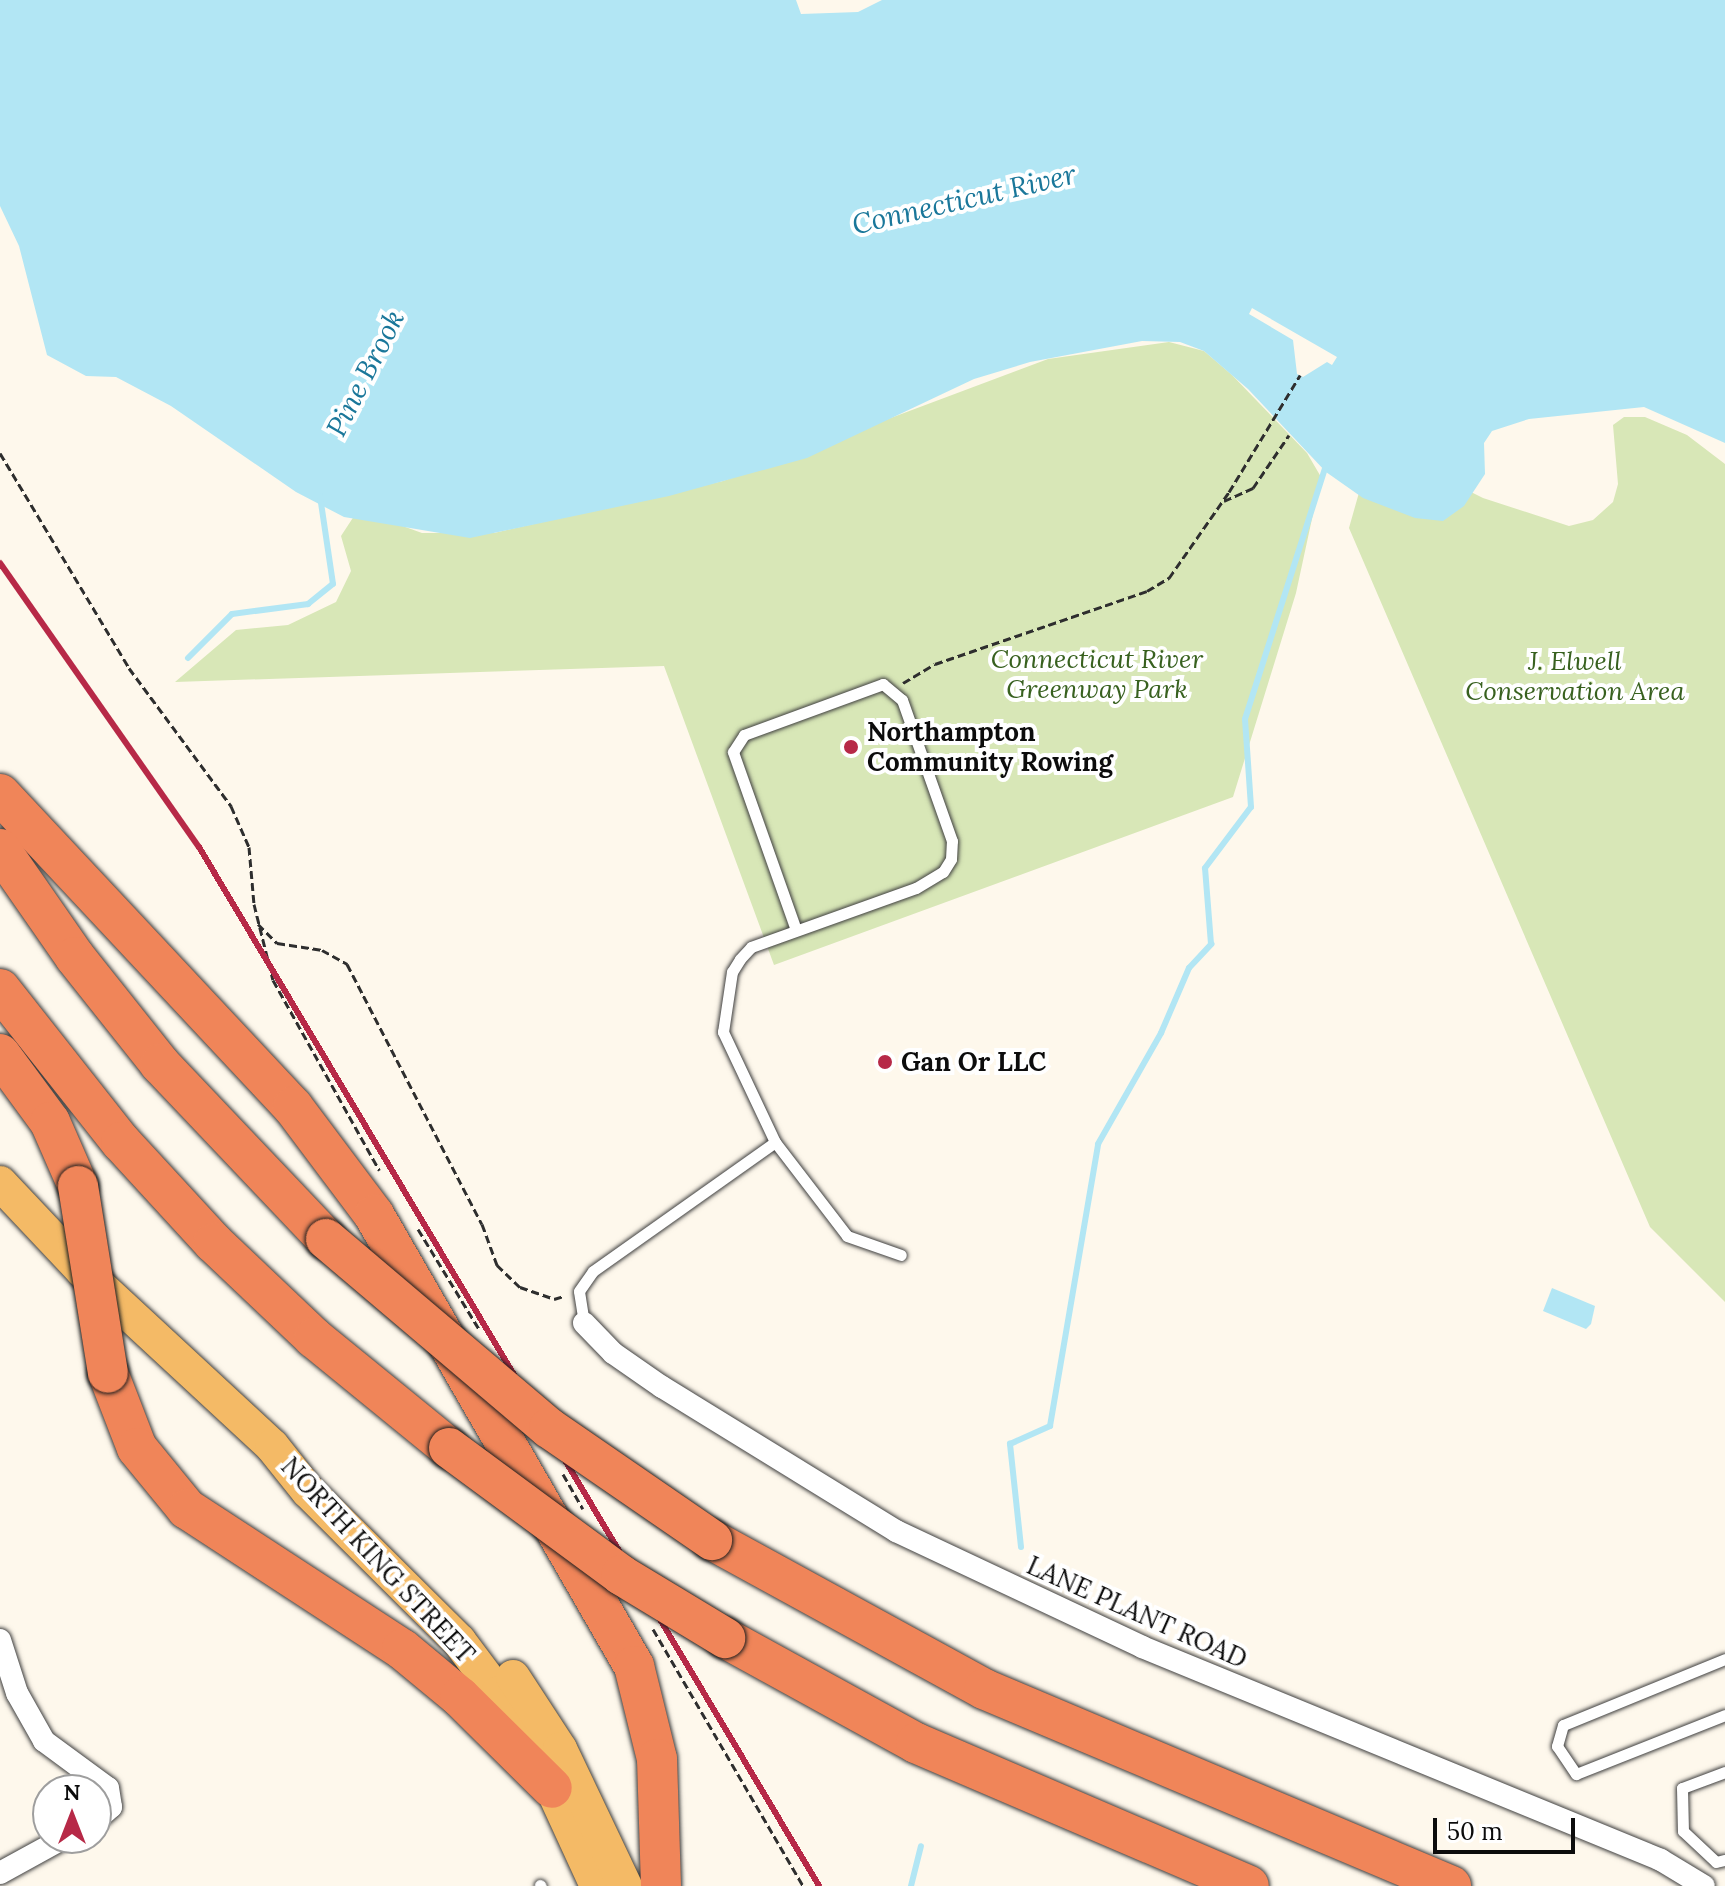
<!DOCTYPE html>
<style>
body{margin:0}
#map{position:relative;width:1725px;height:1886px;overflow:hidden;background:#fef8ec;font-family:Lora,serif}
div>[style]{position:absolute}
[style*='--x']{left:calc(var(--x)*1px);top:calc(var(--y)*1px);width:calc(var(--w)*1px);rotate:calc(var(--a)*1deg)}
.green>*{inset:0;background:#d8e7b7}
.water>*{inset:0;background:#b2e6f4}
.pier>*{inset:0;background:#fef8ec}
.stream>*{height:6px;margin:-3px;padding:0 3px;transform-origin:3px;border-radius:3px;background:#b2e6f4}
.path>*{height:3px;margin-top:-1.5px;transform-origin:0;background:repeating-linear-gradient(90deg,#2e2e2e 0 8px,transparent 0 12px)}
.roads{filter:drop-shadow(0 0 2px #3f3f3f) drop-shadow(0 0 2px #3f3f3f)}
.lane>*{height:11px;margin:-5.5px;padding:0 5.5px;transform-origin:5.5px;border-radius:5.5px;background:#fff}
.street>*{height:22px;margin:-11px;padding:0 11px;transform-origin:11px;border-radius:11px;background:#fff}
.primary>*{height:34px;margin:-17px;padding:0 17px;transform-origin:17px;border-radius:17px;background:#f4ba66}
.highway>*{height:40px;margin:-20px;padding:0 20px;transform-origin:20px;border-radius:20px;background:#f08559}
.rail>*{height:6px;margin:-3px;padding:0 3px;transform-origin:3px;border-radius:3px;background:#b72947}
.bridges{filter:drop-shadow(0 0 2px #1d1d1d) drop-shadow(0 0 2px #1d1d1d)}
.highway-bridge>*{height:40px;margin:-20px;padding:0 20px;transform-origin:20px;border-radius:20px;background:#f08559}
.dots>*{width:22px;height:22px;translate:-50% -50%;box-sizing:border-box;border:4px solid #fff;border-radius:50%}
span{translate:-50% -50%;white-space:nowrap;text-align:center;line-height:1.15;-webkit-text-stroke:8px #fff;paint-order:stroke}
.park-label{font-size:26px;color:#38611f;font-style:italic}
.poi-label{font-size:26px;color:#0c0c0c;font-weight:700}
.left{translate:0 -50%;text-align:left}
.street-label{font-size:26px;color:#0c0c0c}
.water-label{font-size:28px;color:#1a779a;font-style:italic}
.north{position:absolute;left:32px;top:1774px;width:80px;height:80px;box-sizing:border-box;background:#fff;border:2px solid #9e9e9e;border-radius:50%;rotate:0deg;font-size:22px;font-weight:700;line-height:32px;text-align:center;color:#0c0c0c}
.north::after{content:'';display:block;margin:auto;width:28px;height:36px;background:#b72947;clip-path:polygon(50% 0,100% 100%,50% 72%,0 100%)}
.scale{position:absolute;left:1433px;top:1818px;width:142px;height:36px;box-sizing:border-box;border:4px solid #0c0c0c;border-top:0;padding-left:10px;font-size:24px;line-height:28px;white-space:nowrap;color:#0c0c0c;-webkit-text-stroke:6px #fff;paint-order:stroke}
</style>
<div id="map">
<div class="green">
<i style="clip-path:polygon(1169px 342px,1204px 351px,1232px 375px,1307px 453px,1321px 477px,1296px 593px,1233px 797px,774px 965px,664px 666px,175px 682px,236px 630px,288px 625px,336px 602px,351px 571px,341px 536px,358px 510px,422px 533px,494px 533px,723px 481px,1048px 359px)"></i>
<i style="clip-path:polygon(1624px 417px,1645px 417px,1687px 435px,1725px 464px,1725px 1302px,1650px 1227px,1349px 528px,1373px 443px,1483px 498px,1569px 526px,1593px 520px,1613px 502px,1618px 484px,1613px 425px)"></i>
</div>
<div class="water">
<i style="clip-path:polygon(0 0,796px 0,801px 14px,858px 12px,882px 0,1725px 0,1725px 443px,1644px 407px,1529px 419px,1492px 431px,1484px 443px,1485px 474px,1464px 506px,1443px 521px,1415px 518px,1363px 498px,1326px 472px,1248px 389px,1204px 351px,1180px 342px,1142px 341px,1030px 362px,974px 379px,807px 458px,669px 496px,470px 538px,344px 517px,296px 492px,171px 406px,116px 377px,86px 376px,47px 355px,19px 246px,0 206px)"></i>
<i style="clip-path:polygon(1552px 1288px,1595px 1306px,1591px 1324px,1586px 1329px,1543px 1311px)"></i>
</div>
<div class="pier">
<i style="clip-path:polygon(1252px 308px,1337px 357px,1332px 365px,1327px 362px,1303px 377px,1297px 374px,1293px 340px,1249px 314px)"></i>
</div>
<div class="stream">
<i style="--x:188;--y:658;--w:62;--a:-45"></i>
<i style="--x:232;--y:614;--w:77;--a:-7.5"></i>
<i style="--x:308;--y:604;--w:32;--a:-39"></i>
<i style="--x:333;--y:584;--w:89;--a:-98.4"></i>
<i style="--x:1021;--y:1547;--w:104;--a:-96.1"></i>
<i style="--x:1010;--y:1444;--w:44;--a:-24.2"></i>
<i style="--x:1050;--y:1426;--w:286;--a:-80.3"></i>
<i style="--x:1098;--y:1144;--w:128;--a:-60.4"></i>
<i style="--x:1161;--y:1033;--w:71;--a:-66.7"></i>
<i style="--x:1189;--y:968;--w:33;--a:-47"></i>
<i style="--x:1211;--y:944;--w:76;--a:-94.5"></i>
<i style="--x:1205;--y:868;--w:76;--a:-53"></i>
<i style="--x:1251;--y:807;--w:88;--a:-93.9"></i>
<i style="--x:1245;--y:719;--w:267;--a:-72.3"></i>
<i style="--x:911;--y:1886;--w:41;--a:-76"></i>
</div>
<div class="path">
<i style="--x:0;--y:453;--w:251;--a:59"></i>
<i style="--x:129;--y:668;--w:172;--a:53.5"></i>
<i style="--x:231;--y:806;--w:45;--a:66.3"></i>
<i style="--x:249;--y:847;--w:57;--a:85"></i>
<i style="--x:254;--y:904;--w:78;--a:76"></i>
<i style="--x:273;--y:980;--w:218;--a:60.8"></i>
<i style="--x:1224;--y:501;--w:32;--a:-24"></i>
<i style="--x:1253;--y:488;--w:64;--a:-55.8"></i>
<i style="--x:903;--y:683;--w:37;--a:-31"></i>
<i style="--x:935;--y:664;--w:224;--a:-19"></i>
<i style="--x:1147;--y:591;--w:26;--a:-31"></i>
<i style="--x:1169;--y:578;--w:105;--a:-55.1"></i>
<i style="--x:1229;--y:492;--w:137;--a:-58.7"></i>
<i style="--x:258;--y:924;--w:27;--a:45"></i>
<i style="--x:277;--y:943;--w:46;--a:8.8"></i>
<i style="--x:322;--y:950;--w:29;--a:29"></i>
<i style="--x:347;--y:964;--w:293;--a:62.6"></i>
<i style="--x:482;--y:1224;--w:44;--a:69.9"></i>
<i style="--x:497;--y:1265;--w:32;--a:44"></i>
<i style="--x:520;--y:1287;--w:36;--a:19"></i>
<i style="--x:554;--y:1299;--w:10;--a:-17"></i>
<i style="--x:418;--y:1229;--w:117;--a:58.6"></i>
<i style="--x:563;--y:1474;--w:40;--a:60.3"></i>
<i style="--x:653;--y:1629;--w:298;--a:59.7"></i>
</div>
<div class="roads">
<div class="lane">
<i style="--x:775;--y:1142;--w:118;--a:52.5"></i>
<i style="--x:847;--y:1236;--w:57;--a:19.4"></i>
<i style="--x:584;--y:1323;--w:32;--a:-99"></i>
<i style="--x:579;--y:1291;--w:24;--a:-55"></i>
<i style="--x:593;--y:1271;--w:223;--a:-35.3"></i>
<i style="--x:775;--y:1142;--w:122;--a:-115.3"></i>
<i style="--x:723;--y:1032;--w:61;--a:-81.5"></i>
<i style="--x:732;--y:972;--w:15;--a:-58"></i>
<i style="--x:740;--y:959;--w:16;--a:-47"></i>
<i style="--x:751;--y:947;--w:175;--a:-19.7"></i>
<i style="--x:916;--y:888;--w:31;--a:-31"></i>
<i style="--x:943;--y:872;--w:15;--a:-58"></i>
<i style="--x:951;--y:859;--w:18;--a:-87"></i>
<i style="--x:952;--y:841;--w:150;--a:-109.5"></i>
<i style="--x:902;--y:700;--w:25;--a:-140"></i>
<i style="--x:883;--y:684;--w:148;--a:159.9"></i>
<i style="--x:744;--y:735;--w:20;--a:123"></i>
<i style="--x:733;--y:752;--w:189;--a:70.5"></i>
<i style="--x:1725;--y:1659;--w:175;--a:157.8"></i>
<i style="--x:1563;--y:1725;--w:22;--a:106"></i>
<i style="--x:1557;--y:1746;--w:34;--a:56"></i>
<i style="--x:1576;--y:1774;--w:160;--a:-21.6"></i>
<i style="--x:1725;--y:1772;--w:46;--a:159.6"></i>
<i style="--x:1682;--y:1788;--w:43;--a:88.7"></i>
<i style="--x:1683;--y:1831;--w:45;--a:43.2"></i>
<i style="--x:1716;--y:1862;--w:9;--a:-13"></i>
<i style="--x:540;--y:1885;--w:1;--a:45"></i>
</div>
<div class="street">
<i style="--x:584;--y:1323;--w:42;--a:46"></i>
<i style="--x:613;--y:1353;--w:60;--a:34.8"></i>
<i style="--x:662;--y:1387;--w:275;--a:31.6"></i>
<i style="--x:896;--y:1531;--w:272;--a:25.2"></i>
<i style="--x:1142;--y:1647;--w:561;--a:22.31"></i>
<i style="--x:1661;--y:1860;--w:50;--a:31.2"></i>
<i style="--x:0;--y:1640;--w:56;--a:72.2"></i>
<i style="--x:17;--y:1693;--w:55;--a:60.6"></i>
<i style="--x:44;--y:1741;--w:79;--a:36.3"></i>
<i style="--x:108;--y:1788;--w:19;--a:81"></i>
<i style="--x:111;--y:1807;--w:20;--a:139"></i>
<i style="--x:0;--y:1873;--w:73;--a:-28.7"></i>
</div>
<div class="primary">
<i style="--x:0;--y:1183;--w:120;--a:46.7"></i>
<i style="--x:82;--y:1270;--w:259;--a:42.8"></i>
<i style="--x:272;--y:1446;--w:58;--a:51.3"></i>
<i style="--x:308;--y:1491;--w:213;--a:44.8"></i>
<i style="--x:459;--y:1641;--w:65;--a:53.1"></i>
<i style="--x:498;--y:1693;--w:109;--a:60.4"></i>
<i style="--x:552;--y:1788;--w:108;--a:65.3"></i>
<i style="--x:513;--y:1677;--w:86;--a:56.9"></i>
<i style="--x:560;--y:1749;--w:152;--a:64.6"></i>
</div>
<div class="highway">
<i style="--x:0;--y:794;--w:429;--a:46.9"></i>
<i style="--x:293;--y:1107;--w:135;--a:53.1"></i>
<i style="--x:374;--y:1215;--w:521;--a:60.04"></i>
<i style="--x:634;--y:1666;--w:96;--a:76.1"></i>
<i style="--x:657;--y:1759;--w:127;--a:88.2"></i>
<i style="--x:0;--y:849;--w:131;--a:55.2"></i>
<i style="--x:75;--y:957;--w:137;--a:51.5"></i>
<i style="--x:160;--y:1064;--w:241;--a:46.5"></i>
<i style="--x:0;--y:989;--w:195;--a:51.7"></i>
<i style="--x:121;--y:1142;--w:137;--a:47.4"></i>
<i style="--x:214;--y:1243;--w:138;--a:43.5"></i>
<i style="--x:314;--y:1338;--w:174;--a:39.2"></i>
<i style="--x:0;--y:1054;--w:84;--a:53.7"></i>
<i style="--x:50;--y:1122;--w:70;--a:66.4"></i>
<i style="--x:108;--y:1373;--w:80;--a:68.9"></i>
<i style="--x:137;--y:1448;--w:79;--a:50.7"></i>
<i style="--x:187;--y:1509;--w:257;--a:33.1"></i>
<i style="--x:402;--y:1649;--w:75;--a:39.6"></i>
<i style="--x:460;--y:1697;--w:129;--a:44.7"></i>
<i style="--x:712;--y:1540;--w:310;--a:28.7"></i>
<i style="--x:984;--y:1689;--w:507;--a:22.87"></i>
<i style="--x:725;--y:1638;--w:218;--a:28.8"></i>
<i style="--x:916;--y:1743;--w:362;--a:23.2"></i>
</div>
</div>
<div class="rail">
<i style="--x:0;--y:563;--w:347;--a:55"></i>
<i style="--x:199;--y:847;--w:1210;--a:59.17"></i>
</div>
<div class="bridges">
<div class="highway-bridge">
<i style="--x:78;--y:1186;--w:189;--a:80.9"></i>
<i style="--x:326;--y:1239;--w:292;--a:40.3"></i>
<i style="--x:549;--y:1428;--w:198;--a:34.5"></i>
<i style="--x:449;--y:1448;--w:214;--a:36.4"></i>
<i style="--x:621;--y:1575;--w:122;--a:31.2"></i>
</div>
</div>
<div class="dots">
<i style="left:851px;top:747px;background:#b72947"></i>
<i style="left:885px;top:1062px;background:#b72947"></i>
</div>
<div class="park-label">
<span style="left:1097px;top:674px">Connecticut River<br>Greenway Park</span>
<span style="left:1575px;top:676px">J. Elwell<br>Conservation Area</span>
</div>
<div class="poi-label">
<span class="left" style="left:867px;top:747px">Northampton<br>Community Rowing</span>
<span class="left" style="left:901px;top:1062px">Gan Or LLC</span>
</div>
<div class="street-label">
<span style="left:378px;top:1560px;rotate:47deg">NORTH KING STREET</span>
<span style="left:1137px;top:1612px;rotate:24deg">LANE PLANT ROAD</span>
</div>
<div class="water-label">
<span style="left:964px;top:199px;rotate:-13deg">Connecticut River</span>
<span style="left:365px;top:373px;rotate:-63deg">Pine Brook</span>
</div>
<div class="north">N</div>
<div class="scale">50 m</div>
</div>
